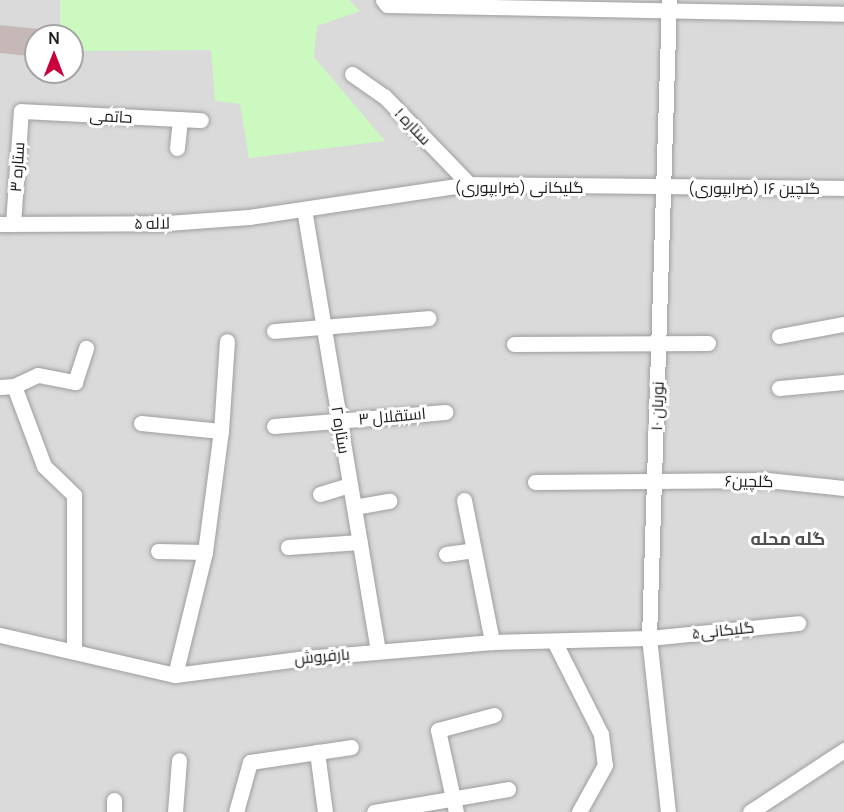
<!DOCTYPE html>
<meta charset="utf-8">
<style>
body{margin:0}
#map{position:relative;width:844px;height:812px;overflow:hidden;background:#efe7e3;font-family:Manrope,Cairo,sans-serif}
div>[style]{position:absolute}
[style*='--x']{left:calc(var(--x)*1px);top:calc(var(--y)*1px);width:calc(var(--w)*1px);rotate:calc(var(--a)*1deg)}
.residential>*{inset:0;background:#dbdadb}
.park>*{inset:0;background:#ccf9c0}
.building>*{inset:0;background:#c6b8b7;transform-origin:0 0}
.roads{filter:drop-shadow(0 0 2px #9e9e9e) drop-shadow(0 0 2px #9e9e9e)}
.street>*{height:15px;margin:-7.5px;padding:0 7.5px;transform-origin:7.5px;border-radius:7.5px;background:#fff}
span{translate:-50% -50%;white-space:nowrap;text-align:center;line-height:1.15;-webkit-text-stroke:6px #fff;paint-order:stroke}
.street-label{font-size:16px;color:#1d1d1d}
.neighbourhood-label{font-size:18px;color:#505050;font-weight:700}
.north{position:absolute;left:24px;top:24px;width:60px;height:60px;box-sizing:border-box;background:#fff;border:2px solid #a5a5a5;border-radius:50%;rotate:0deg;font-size:16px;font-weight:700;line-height:24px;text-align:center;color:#1d1d1d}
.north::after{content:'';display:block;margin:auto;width:21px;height:27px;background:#ca003d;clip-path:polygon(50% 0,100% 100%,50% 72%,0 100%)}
</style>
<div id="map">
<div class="residential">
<i style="clip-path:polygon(evenodd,0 0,844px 0,844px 812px,0 812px,0 0,36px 36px,72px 36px,72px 72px,36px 72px,36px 36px)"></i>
</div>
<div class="park">
<i style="clip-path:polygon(60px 0,349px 0,360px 11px,317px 26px,314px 57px,385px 141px,249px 158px,240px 104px,215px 101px,211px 50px,72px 51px,72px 36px,60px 36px)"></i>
</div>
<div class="building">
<i style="left:39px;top:29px;width:28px;height:39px;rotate:96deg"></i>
</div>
<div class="roads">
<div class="street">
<i style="--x:383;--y:0;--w:6;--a:51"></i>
<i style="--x:387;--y:5;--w:457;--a:1.1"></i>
<i style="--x:352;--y:74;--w:39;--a:35"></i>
<i style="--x:384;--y:96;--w:122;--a:46"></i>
<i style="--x:177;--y:148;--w:29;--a:-84"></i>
<i style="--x:304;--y:209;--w:448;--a:80.5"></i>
<i style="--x:0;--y:224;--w:167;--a:-0.3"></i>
<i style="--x:167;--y:223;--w:82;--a:-4.2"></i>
<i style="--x:249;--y:217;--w:222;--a:-8.5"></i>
<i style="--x:469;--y:184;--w:375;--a:0.6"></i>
<i style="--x:13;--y:224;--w:113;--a:-86"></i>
<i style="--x:21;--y:111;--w:180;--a:2.9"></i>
<i style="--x:274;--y:331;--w:155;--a:-4.8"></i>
<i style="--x:779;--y:336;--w:66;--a:-10.5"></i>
<i style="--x:514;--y:344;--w:194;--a:-0.3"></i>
<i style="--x:14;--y:386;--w:85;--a:69.4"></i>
<i style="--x:44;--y:466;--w:42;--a:44"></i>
<i style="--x:74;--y:495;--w:155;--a:90"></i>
<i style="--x:0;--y:387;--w:14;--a:-4"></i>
<i style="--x:14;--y:386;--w:26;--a:-25"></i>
<i style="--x:38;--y:375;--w:38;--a:11"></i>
<i style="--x:75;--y:382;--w:36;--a:-72"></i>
<i style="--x:779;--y:388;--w:65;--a:-5.3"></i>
<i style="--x:141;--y:423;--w:80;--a:5.7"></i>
<i style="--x:274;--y:426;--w:172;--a:-4.7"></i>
<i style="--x:535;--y:482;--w:232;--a:-0.5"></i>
<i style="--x:767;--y:480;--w:77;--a:5.9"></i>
<i style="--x:320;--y:494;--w:31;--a:-17"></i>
<i style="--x:464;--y:500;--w:145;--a:78.8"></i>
<i style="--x:354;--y:507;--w:36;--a:-10"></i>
<i style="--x:288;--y:547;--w:72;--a:-4"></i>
<i style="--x:158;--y:551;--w:47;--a:1.2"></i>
<i style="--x:446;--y:554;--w:28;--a:-8"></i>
<i style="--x:0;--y:635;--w:180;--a:12.9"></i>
<i style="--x:175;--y:675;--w:132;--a:-7.4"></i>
<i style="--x:306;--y:658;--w:187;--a:-4.9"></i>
<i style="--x:492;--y:642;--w:157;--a:-1.5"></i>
<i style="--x:649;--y:638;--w:150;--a:-5.7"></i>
<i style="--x:555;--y:643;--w:102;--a:63.2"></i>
<i style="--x:601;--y:734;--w:31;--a:83"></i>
<i style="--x:605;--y:765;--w:54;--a:119"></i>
<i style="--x:175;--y:675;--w:127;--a:-76.3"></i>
<i style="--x:205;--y:552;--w:122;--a:-82.5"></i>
<i style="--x:221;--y:431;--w:90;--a:-86.2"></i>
<i style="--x:317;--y:752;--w:61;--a:82.4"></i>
<i style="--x:114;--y:800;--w:12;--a:90"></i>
<i style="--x:175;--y:812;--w:52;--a:-85.6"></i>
<i style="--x:236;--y:812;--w:52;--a:-74.4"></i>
<i style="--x:250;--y:762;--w:102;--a:-8.4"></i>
<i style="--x:374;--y:812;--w:136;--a:-9.7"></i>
<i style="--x:456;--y:812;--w:84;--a:-102.4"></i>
<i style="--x:438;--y:730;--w:58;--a:-15"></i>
<i style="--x:668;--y:812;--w:175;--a:-96.2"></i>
<i style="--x:649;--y:638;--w:638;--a:-88.2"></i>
<i style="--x:750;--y:812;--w:113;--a:-33.4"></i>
</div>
</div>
<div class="street-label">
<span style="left:111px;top:116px;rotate:3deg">حاتمی</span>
<span style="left:413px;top:126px;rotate:46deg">ستاره ۱</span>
<span style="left:17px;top:167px;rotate:-86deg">ستاره ۳</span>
<span style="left:519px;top:187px">گلیکانی (ضرابپوری)</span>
<span style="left:754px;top:188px">گلچین ۱۶ (ضرابپوری)</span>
<span style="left:152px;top:223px;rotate:-1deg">لاله ۵</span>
<span style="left:657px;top:406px;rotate:-88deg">نوریان ۱۰</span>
<span style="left:392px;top:416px;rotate:-5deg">استقلال ۳</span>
<span style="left:341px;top:430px;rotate:81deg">ستاره ۲</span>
<span style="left:749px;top:481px;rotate:1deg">گلچین۶</span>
<span style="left:723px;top:630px;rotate:-6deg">گلیکانی۵</span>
<span style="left:322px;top:656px;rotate:-5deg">بارفروش</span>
</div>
<div class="neighbourhood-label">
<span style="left:788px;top:538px">گله محله</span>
</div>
<div class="north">N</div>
</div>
